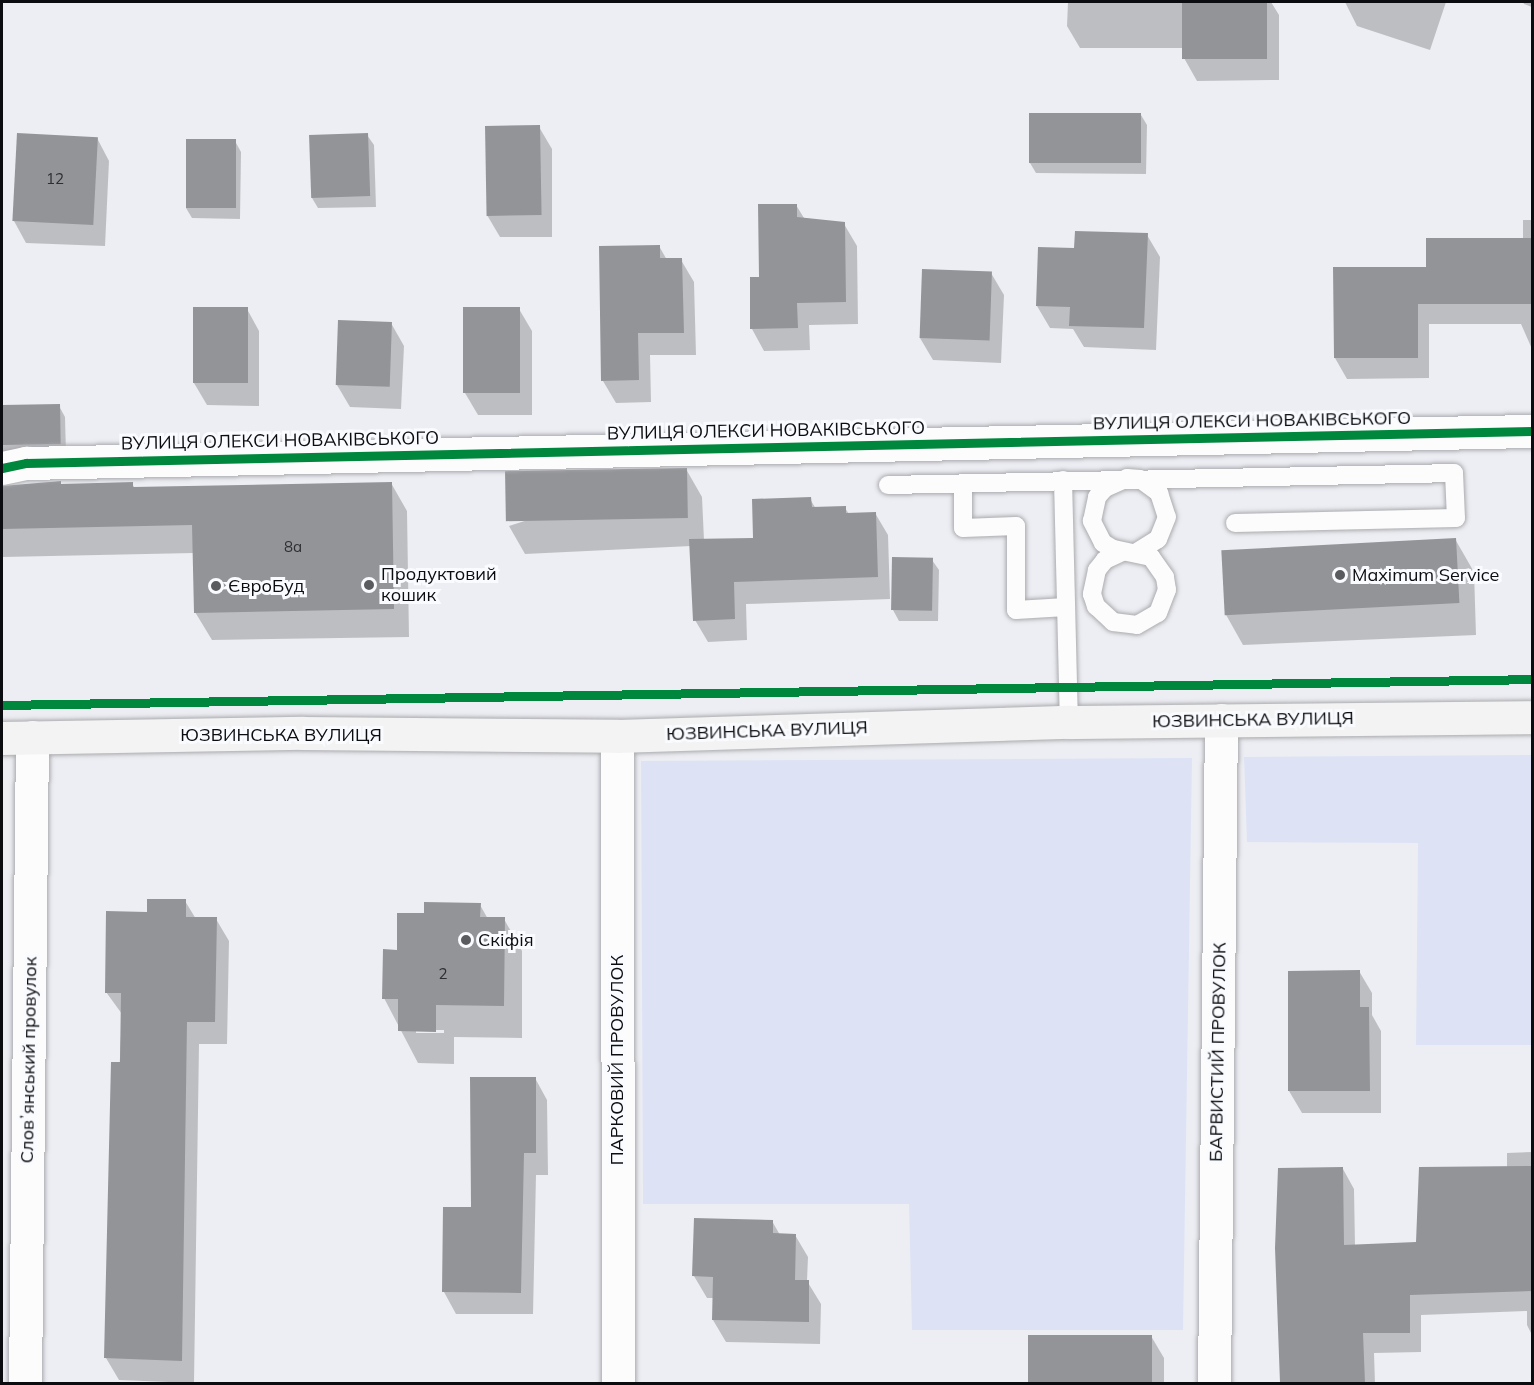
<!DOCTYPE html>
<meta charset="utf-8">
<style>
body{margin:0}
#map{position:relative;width:1534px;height:1385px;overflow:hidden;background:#edeef3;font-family:Mulish,sans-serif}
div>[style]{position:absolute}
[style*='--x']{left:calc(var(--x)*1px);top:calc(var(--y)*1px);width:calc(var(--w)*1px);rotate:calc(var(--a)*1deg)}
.green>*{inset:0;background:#dde3f5}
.shadow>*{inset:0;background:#0003;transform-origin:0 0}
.building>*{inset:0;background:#939498;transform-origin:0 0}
.roads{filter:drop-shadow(0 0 2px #aaabae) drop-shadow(0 0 2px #aaabae)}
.service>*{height:18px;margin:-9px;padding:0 9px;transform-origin:9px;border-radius:9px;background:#fcfcfd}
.minor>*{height:33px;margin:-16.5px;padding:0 16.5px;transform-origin:16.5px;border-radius:16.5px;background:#fcfcfd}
.secondary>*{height:33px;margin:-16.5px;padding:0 16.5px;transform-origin:16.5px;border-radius:16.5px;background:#f2f3f2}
.cycleway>*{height:9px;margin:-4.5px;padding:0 4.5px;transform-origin:4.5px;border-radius:4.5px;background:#00873e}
.dots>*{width:16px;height:16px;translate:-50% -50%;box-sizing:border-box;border:3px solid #f9fbfe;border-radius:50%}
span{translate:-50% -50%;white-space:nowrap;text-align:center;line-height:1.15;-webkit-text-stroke:6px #f9fbfe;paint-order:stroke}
.number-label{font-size:15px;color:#2d2e31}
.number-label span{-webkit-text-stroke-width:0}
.street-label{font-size:18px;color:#0b0c0f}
.poi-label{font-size:18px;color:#0b0c0f}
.left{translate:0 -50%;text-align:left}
.frame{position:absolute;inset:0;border:3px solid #0b0c0f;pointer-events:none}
</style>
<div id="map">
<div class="green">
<i style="clip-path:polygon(1532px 755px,1532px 1045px,1416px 1045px,1418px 843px,1247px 842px,1244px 757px)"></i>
<i style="clip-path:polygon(1192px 758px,1183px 1330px,912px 1330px,909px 1204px,643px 1204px,641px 761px)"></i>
</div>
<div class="shadow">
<i style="left:153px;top:2px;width:113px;height:1px"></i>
<i style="clip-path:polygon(1068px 2px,1271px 2px,1279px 15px,1279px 80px,1197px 81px,1184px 58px,1184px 48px,1080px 48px,1067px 26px)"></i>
<i style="clip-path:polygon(1345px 2px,1446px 2px,1430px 50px,1357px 26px)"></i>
<i style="clip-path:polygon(1523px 2px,1532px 2px,1532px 7px,1524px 4px)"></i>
<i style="clip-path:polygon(1141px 115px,1147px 125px,1146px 174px,1036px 173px,1030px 163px)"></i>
<i style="clip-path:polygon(539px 127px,552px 149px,552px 237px,500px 237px,487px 215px)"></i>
<i style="clip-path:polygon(367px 135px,374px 145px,376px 207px,318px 208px,312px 198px)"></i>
<i style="clip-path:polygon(97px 138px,109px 161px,105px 246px,26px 243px,14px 221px)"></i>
<i style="clip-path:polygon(235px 141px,241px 152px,240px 219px,192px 218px,186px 208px)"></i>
<i style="clip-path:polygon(796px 205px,804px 218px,844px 224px,857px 246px,858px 324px,809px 325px,810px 350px,764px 351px,752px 329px,760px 278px)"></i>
<i style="clip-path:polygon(1523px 220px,1532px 220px,1532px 349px,1521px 324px,1429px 324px,1429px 378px,1347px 379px,1335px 358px,1428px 269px,1523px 240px)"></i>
<i style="clip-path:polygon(1147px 235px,1160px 257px,1156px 350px,1084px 347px,1073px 329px,1050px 328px,1037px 306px,1075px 250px)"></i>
<i style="clip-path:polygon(659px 246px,667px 260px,681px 260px,694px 282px,696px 355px,650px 355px,651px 402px,616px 403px,603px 381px)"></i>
<i style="clip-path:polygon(991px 273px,1004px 295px,1001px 363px,933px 360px,920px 338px)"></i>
<i style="clip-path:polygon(247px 309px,259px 331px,259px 406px,207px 405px,194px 383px)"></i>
<i style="clip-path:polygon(519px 309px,532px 331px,532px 415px,478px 415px,465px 393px)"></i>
<i style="clip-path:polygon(391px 323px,404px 346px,401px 409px,350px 407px,337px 385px)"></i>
<i style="clip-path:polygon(59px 406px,65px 417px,66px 454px,2px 463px,2px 407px)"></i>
<i style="clip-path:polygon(686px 469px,702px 497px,704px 540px,754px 539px,810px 499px,816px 509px,845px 508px,849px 514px,875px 513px,888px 535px,890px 599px,746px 604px,747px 640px,708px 642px,695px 620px,691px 546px,525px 554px,509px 526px)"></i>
<i style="clip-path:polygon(60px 483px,62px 486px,132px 484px,135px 488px,391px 483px,407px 511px,409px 637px,212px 640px,195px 612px,194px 553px,3px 557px,2px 487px)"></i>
<i style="clip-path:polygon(1455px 539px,1474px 572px,1476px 635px,1243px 645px,1225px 613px)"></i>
<i style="clip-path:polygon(894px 559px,932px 560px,939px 570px,938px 621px,899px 621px,893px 610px)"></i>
<i style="clip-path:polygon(185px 901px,196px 919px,216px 919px,229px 941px,227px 1044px,199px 1044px,194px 1383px,119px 1380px,106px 1358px,122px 1014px,106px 992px,148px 913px)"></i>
<i style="clip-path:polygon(evenodd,480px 905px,488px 919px,504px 919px,522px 951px,522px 1038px,454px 1037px,454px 1064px,418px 1063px,384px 998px,425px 914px,480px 905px,416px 1030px,444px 1030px,444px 1033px,416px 1033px,416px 1030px)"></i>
<i style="clip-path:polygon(1359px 971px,1372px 993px,1372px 1015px,1381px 1031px,1381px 1113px,1302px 1113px,1289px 1091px)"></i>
<i style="clip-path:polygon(535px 1078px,547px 1100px,548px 1175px,536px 1175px,533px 1314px,456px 1314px,444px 1292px,472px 1209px)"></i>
<i style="clip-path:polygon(1532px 1152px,1532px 1335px,1527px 1325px,1527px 1311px,1421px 1315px,1421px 1352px,1374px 1353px,1375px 1384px,1281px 1384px,1276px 1248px,1343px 1169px,1354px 1189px,1355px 1246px,1418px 1244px,1507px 1168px,1507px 1153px)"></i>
<i style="clip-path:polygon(772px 1221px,780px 1235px,795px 1235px,808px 1257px,807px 1281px,821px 1304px,820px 1344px,726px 1342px,713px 1320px,714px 1298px,707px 1298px,694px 1276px)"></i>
<i style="clip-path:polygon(1029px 1336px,1151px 1336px,1164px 1358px,1164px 1384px,1030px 1384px)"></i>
</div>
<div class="building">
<i style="left:1182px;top:2px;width:85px;height:57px"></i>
<i style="left:1029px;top:113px;width:112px;height:50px"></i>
<i style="left:540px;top:125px;width:90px;height:55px;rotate:89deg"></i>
<i style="left:17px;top:133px;width:81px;height:88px;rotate:3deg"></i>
<i style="left:368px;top:133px;width:63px;height:59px;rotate:88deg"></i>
<i style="left:186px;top:139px;width:50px;height:69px"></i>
<i style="clip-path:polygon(758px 204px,797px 204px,797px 217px,845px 222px,846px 302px,797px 303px,798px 328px,750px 329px,750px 277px,759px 277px)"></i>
<i style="clip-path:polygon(1075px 231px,1148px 233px,1144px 328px,1069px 326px,1070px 307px,1036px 306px,1038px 247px,1074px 248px)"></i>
<i style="clip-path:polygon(1426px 238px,1533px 238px,1533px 304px,1418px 304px,1418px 358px,1334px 358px,1333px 267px,1426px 267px)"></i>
<i style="clip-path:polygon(660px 245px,660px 258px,682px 258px,684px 333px,638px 333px,639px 380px,601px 381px,599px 246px)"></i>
<i style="left:922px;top:269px;width:70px;height:69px;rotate:2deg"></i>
<i style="left:193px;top:307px;width:55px;height:76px"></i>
<i style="left:463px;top:307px;width:57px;height:86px"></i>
<i style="left:338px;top:320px;width:54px;height:65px;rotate:2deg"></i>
<i style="left:60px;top:404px;width:40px;height:58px;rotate:89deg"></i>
<i style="left:687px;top:468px;width:50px;height:182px;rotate:89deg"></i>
<i style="clip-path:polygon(61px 481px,61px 484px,133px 482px,133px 487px,392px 482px,394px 609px,194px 613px,192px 525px,2px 529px,2px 486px)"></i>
<i style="clip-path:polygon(811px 497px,812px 507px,846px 506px,846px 513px,876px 512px,878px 577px,734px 582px,735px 619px,693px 621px,689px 539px,753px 538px,752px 499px)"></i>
<i style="left:1456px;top:538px;width:65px;height:235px;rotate:87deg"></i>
<i style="left:892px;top:557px;width:41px;height:53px;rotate:1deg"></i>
<i style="clip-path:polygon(147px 899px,186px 899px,186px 917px,217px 917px,215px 1022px,187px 1022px,182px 1361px,104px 1358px,111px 1062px,120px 1062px,121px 993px,105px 993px,106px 911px,147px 912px)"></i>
<i style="clip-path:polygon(424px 902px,481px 903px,480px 917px,505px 917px,504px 1006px,436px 1005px,436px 1032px,398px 1031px,398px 999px,382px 999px,383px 949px,397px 950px,397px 913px,424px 913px)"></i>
<i style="clip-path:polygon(1360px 970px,1360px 1007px,1369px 1007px,1370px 1091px,1288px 1091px,1288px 971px)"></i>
<i style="clip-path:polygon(470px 1077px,536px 1077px,536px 1153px,524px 1153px,521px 1293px,442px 1292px,443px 1207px,471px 1207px)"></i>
<i style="clip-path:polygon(1533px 1166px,1533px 1291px,1410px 1295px,1410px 1333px,1363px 1333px,1365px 1383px,1280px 1383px,1275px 1248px,1278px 1168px,1343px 1167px,1344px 1245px,1416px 1242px,1419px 1167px)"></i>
<i style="clip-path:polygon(694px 1218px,773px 1220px,773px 1233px,796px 1234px,795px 1280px,809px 1280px,809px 1322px,712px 1320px,713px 1277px,692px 1276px)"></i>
<i style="left:1028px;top:1335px;width:124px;height:48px"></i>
</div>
<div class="roads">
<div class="service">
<i style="--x:1063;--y:480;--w:242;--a:88.6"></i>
<i style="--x:963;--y:483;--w:45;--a:90"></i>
<i style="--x:963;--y:528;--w:53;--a:-2.2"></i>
<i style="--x:1016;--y:526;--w:84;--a:90"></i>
<i style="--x:1016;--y:610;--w:50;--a:-3.4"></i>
<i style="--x:888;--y:485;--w:566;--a:-1.21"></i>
<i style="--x:1454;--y:473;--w:45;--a:87.5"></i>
<i style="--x:1456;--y:518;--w:221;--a:178.7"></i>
<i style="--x:1122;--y:552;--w:19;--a:155"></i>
<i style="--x:1105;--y:560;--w:13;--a:129"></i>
<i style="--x:1097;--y:570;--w:25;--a:102"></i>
<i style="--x:1092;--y:594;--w:13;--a:72"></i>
<i style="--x:1096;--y:606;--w:23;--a:43"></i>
<i style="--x:1113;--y:622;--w:24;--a:7"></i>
<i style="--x:1137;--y:625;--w:24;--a:-30"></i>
<i style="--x:1158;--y:613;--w:25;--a:-69"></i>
<i style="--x:1167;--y:590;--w:13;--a:-99"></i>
<i style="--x:1165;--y:577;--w:24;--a:-125"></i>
<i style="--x:1151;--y:557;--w:39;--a:-168"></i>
<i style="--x:1113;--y:549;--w:12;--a:-149"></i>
<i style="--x:1103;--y:543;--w:25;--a:-117"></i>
<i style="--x:1092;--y:521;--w:25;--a:-78"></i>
<i style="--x:1097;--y:497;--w:12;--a:-48"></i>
<i style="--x:1105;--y:488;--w:24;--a:-24"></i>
<i style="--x:1127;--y:478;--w:13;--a:4"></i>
<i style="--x:1140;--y:479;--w:24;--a:36"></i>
<i style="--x:1159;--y:493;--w:25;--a:72"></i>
<i style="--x:1167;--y:517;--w:24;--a:112"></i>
<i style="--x:1158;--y:539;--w:25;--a:148"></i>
</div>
<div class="minor">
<i style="--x:2;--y:468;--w:25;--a:-12"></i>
<i style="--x:26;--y:463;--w:1506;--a:-1.22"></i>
<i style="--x:617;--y:736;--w:648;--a:89.91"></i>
<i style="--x:25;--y:1384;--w:647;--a:-89.38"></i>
<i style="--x:1214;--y:1384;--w:664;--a:-89.4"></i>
</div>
<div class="secondary">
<i style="--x:2;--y:738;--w:301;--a:-1"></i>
<i style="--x:303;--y:733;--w:314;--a:0.5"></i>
<i style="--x:617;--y:736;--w:452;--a:-1.8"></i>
<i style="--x:1069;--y:722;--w:463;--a:-0.6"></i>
</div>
</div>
<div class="cycleway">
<i style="--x:2;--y:468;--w:25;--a:-12"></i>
<i style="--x:26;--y:463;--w:1506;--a:-1.22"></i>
<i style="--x:2;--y:705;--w:1530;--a:-0.97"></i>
</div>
<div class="dots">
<i style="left:1340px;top:575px;background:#5a5b5f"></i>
<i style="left:369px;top:585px;background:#5a5b5f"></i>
<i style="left:216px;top:586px;background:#5a5b5f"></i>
<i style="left:466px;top:940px;background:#5a5b5f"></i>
</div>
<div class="number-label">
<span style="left:55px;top:179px">12</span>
<span style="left:293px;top:547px">8а</span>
<span style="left:443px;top:974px">2</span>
</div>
<div class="street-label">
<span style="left:1252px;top:421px;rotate:-1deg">ВУЛИЦЯ ОЛЕКСИ НОВАКІВСЬКОГО</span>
<span style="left:766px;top:431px;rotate:-1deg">ВУЛИЦЯ ОЛЕКСИ НОВАКІВСЬКОГО</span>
<span style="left:280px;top:441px;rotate:-1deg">ВУЛИЦЯ ОЛЕКСИ НОВАКІВСЬКОГО</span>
<span style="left:1253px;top:720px;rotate:-1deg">ЮЗВИНСЬКА ВУЛИЦЯ</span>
<span style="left:767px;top:731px;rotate:-2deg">ЮЗВИНСЬКА ВУЛИЦЯ</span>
<span style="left:281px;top:735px">ЮЗВИНСЬКА ВУЛИЦЯ</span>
<span style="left:1218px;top:1052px;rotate:-89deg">БАРВИСТИЙ ПРОВУЛОК</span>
<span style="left:29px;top:1060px;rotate:-89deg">Словʼянський провулок</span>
<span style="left:617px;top:1060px;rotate:-90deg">ПАРКОВИЙ ПРОВУЛОК</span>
</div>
<div class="poi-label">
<span class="left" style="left:381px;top:585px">Продуктовий<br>кошик</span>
<span class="left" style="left:1352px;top:575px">Maximum Service</span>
<span class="left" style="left:228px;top:586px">ЄвроБуд</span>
<span class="left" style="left:478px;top:940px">Скіфія</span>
</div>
<div class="frame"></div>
</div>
